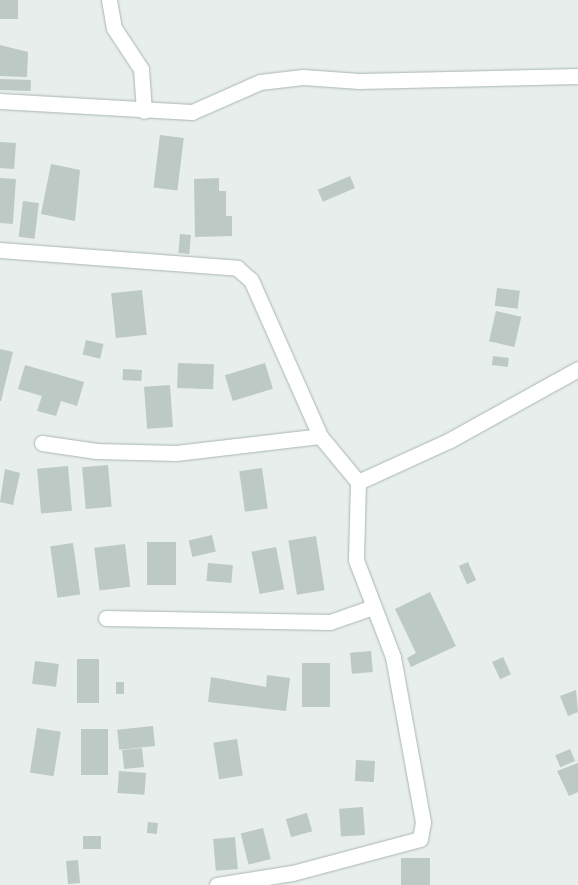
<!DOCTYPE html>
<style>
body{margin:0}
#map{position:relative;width:578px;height:885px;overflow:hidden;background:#e7eeec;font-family:Signika,sans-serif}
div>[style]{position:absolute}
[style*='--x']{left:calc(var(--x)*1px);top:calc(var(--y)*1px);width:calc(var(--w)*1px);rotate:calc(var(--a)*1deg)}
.building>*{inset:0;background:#bcc9c5;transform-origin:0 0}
.roads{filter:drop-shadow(0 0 1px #a9b6b3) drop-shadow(0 0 1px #a9b6b3)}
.minor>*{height:15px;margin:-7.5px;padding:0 7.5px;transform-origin:7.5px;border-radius:7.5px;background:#fff}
span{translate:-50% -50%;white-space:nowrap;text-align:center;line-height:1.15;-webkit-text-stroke:4.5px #f7fbf9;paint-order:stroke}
</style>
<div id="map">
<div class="building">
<i style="left:0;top:0;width:18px;height:19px"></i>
<i style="clip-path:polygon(0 45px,28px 52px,27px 77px,0 76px)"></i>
<i style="left:0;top:79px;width:31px;height:11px;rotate:2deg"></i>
<i style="left:160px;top:135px;width:24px;height:53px;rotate:7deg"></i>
<i style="left:0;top:142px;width:16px;height:26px;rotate:4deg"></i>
<i style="clip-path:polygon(51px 164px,80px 170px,75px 221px,41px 214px)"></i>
<i style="left:350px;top:176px;width:13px;height:35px;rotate:67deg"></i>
<i style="left:0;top:178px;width:16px;height:45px;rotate:4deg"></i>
<i style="clip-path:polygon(219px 178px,219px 191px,226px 191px,226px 216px,232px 216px,232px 236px,195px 237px,194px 179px)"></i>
<i style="left:23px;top:201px;width:16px;height:36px;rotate:7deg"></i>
<i style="left:180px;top:234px;width:11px;height:19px;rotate:5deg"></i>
<i style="left:497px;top:288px;width:23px;height:18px;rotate:7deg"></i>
<i style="left:142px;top:290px;width:45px;height:31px;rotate:84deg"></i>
<i style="left:496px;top:311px;width:26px;height:31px;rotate:13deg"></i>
<i style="left:86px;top:340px;width:18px;height:15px;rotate:13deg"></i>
<i style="clip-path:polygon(0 349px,13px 352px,1px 401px,0 401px)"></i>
<i style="left:493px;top:356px;width:16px;height:9px;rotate:7deg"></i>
<i style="left:178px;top:363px;width:36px;height:25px;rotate:2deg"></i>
<i style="left:265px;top:363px;width:27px;height:42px;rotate:73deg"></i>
<i style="clip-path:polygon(25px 365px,84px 382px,77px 406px,61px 401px,56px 416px,37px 411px,42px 396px,18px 389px)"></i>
<i style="left:123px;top:369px;width:19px;height:11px;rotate:3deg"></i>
<i style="left:170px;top:385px;width:42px;height:26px;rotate:86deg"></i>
<i style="left:108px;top:465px;width:42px;height:26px;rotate:85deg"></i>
<i style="left:68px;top:466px;width:45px;height:31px;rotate:85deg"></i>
<i style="left:262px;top:468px;width:41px;height:23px;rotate:82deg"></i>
<i style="clip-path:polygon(5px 469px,20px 473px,13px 505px,0 502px)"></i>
<i style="left:212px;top:535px;width:17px;height:24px;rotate:77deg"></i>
<i style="left:316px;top:536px;width:55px;height:28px;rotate:81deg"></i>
<i style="left:147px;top:542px;width:29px;height:43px"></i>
<i style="left:73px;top:543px;width:52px;height:23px;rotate:82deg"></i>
<i style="left:125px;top:544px;width:43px;height:31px;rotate:83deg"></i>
<i style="left:276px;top:547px;width:43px;height:25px;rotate:79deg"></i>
<i style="left:468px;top:562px;width:20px;height:10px;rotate:66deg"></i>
<i style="left:208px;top:563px;width:25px;height:18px;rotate:5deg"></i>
<i style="clip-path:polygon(430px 592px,456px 646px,411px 667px,407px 658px,416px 653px,395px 609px)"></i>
<i style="left:371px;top:651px;width:21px;height:21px;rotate:85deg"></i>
<i style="left:503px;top:657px;width:19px;height:12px;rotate:65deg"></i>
<i style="left:77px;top:659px;width:22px;height:44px"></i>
<i style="left:35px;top:661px;width:24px;height:23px;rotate:7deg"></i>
<i style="left:302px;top:663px;width:28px;height:44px"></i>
<i style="clip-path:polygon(267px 675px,290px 678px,286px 711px,208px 702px,211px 677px,266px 687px)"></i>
<i style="left:116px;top:682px;width:8px;height:12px"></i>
<i style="clip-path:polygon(576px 690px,578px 712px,568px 716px,560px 696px)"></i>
<i style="left:153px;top:726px;width:20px;height:36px;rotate:84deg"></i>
<i style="left:37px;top:728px;width:24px;height:45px;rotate:9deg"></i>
<i style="left:81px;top:729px;width:27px;height:46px"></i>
<i style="left:237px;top:739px;width:37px;height:24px;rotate:81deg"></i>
<i style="left:142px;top:748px;width:19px;height:20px;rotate:84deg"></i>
<i style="left:570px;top:749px;width:13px;height:16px;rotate:67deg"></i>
<i style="left:356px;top:760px;width:19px;height:21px;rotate:3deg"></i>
<i style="clip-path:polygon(578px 763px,578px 792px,569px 796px,557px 771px)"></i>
<i style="left:119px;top:771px;width:27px;height:22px;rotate:4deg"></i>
<i style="left:363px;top:807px;width:28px;height:24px;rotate:86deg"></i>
<i style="left:307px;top:813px;width:19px;height:22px;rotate:74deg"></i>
<i style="left:148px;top:822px;width:10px;height:11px;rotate:6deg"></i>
<i style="left:263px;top:828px;width:32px;height:23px;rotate:76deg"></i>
<i style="left:83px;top:836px;width:18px;height:13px"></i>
<i style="left:235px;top:837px;width:32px;height:22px;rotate:85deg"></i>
<i style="left:401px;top:858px;width:29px;height:27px"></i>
<i style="left:78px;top:860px;width:23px;height:12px;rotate:85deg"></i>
</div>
<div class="roads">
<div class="minor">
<i style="--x:109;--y:0;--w:28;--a:80"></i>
<i style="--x:114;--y:28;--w:49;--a:56.6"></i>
<i style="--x:141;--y:69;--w:42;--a:85.9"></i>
<i style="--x:0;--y:101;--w:192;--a:3.3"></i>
<i style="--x:192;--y:112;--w:74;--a:-23.8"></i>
<i style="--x:260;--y:82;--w:43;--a:-6.6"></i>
<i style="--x:303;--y:77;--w:56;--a:4.1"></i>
<i style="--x:359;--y:81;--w:219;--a:-1.3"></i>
<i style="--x:0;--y:250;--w:238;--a:4.3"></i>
<i style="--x:237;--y:268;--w:18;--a:41"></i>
<i style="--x:251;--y:280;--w:171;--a:66.1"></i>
<i style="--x:320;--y:436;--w:60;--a:50.4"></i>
<i style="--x:358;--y:482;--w:78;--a:91.5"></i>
<i style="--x:356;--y:560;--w:104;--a:69.1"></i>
<i style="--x:393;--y:657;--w:168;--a:79.7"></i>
<i style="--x:423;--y:822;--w:17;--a:100"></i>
<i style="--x:420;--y:839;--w:132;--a:165.1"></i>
<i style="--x:292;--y:873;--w:76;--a:170.9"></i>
<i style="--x:42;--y:443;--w:55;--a:8.4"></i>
<i style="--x:96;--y:451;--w:80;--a:1.4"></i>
<i style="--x:176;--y:453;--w:145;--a:-6.7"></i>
<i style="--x:358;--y:482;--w:101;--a:-24.5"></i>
<i style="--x:450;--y:440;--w:146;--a:-29"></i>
<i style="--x:106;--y:618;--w:224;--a:1"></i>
<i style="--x:330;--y:622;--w:46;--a:-19.2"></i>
</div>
</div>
</div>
